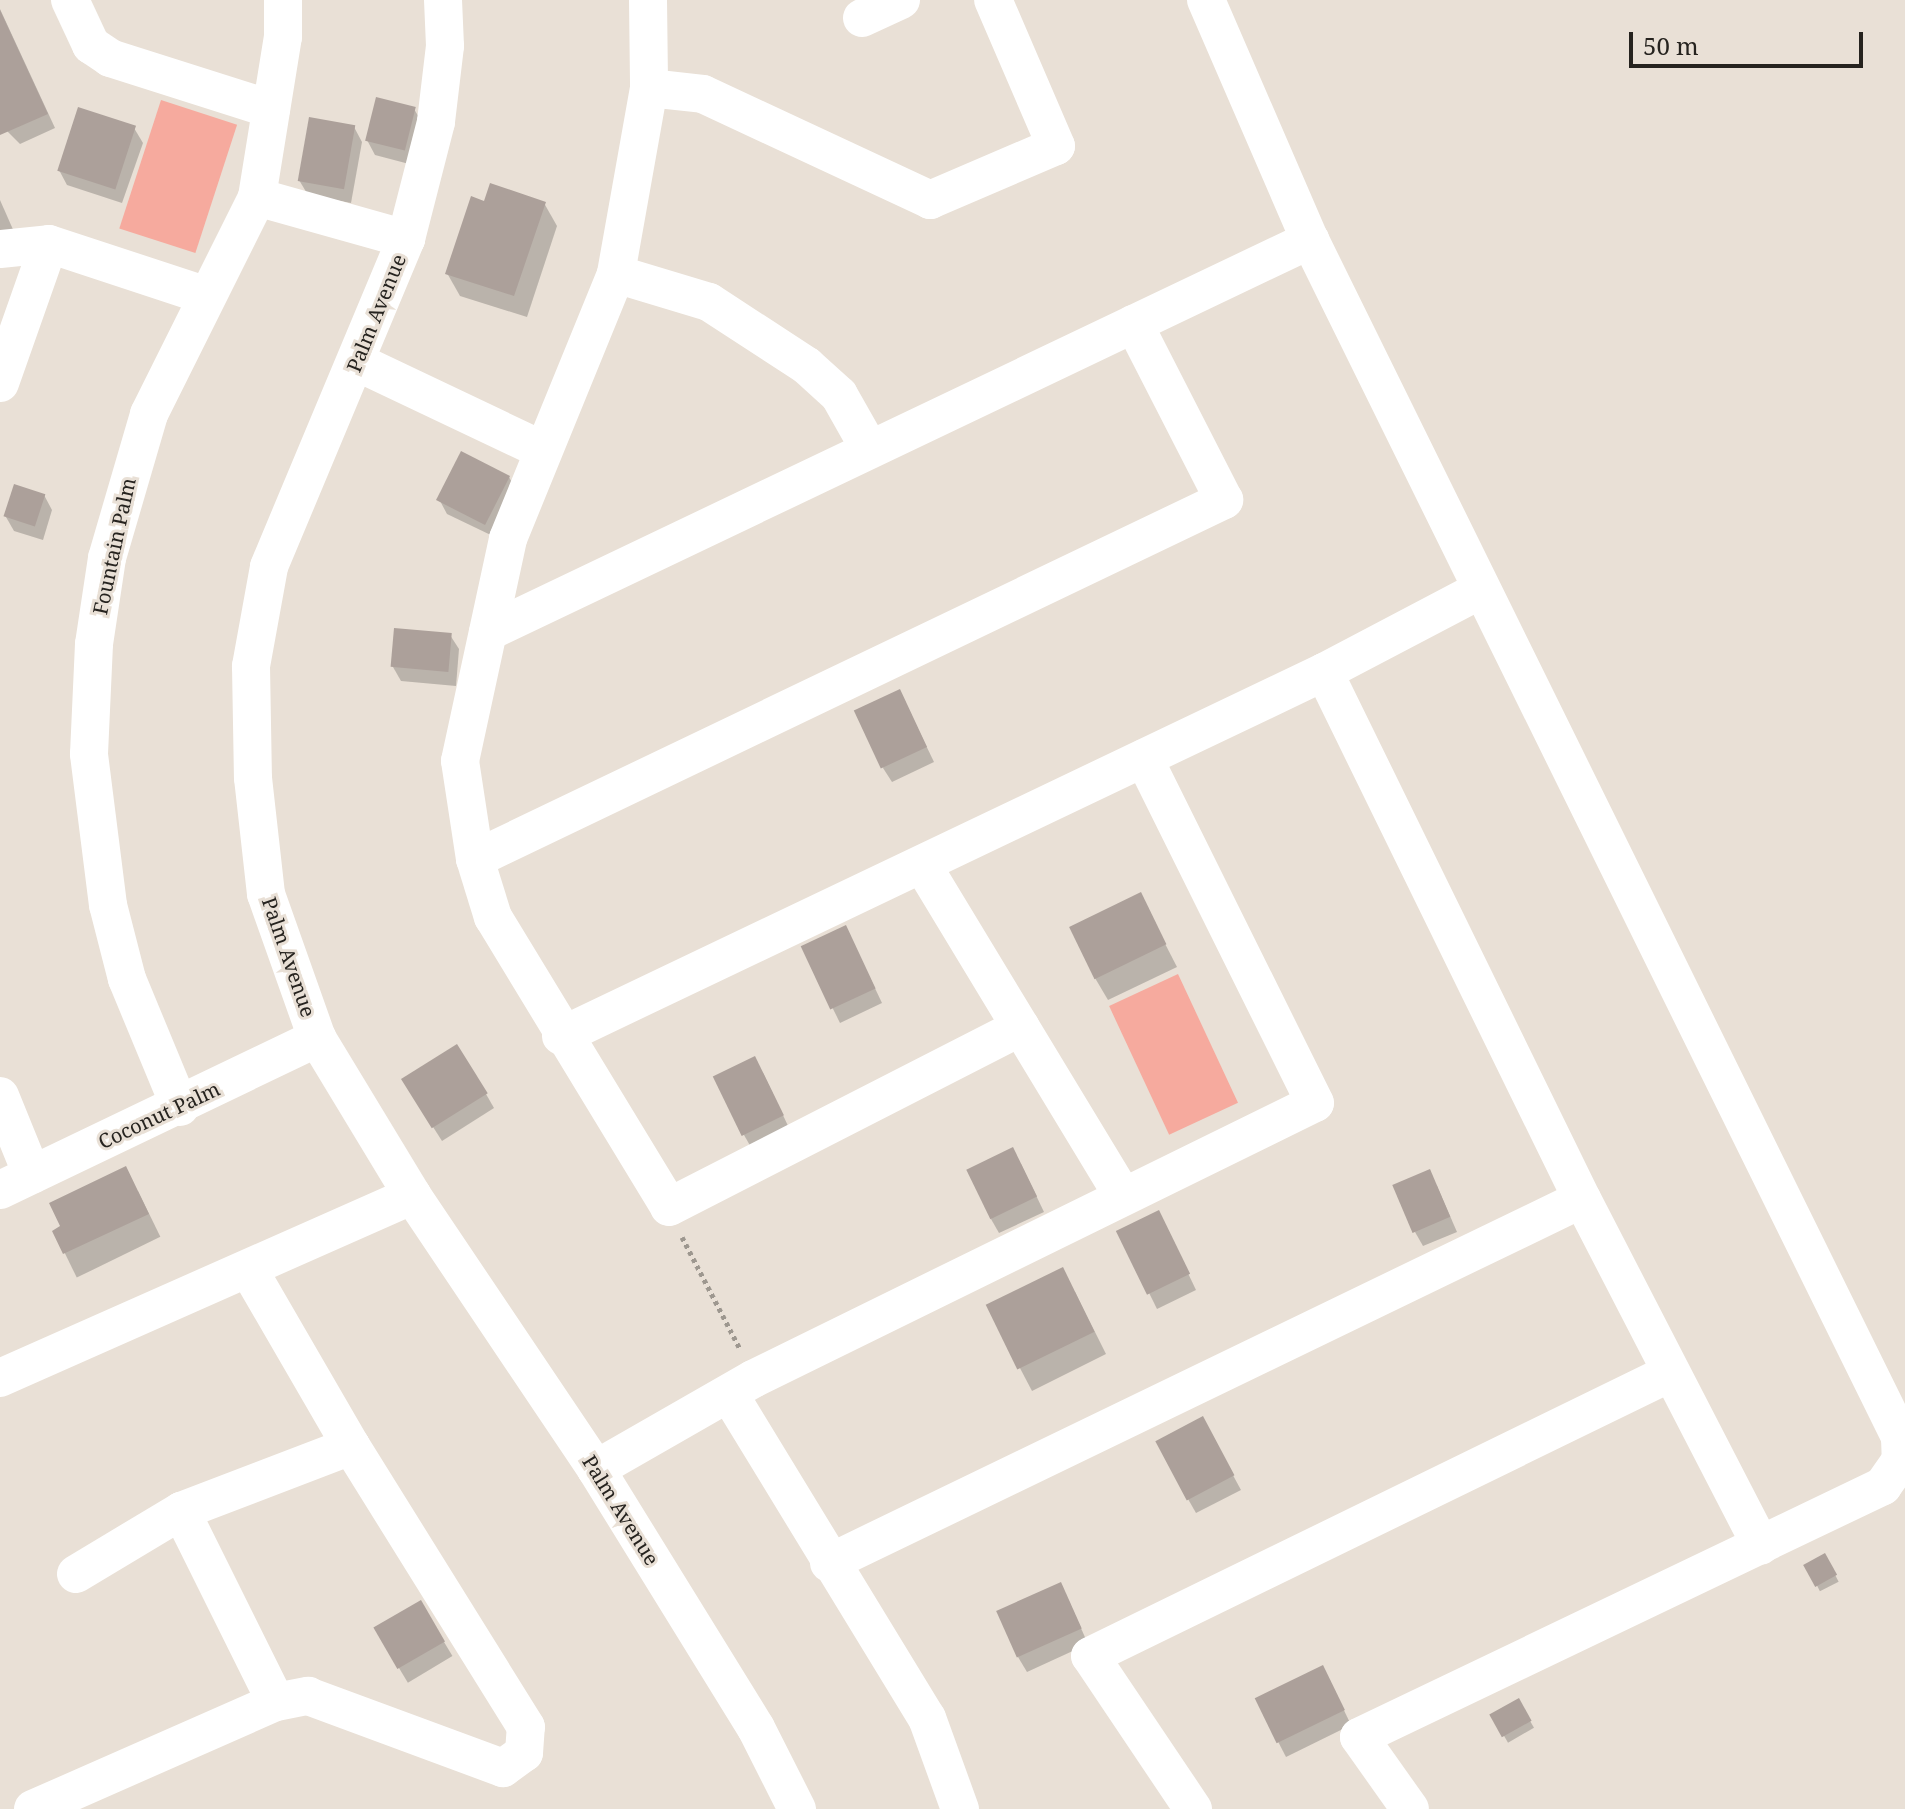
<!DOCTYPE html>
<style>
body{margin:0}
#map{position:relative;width:1905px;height:1809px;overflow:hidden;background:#e9e0d6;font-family:"Noto Serif",serif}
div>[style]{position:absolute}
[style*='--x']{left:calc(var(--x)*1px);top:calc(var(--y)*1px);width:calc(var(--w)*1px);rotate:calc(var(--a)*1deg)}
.green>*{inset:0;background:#f6aa9e;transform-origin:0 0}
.shadow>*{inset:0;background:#0003;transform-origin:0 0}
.building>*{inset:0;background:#aca09a;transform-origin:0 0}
.path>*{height:5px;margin-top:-2.5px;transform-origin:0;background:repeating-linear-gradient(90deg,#9d978f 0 4px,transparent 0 8px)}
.minor>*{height:38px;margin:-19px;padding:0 19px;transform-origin:19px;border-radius:19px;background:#fff}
span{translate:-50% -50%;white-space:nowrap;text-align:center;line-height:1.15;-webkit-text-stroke:6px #e9e0d6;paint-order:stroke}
.street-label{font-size:20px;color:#26231f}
.scale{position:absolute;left:1629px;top:32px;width:234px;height:36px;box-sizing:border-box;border:4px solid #26231f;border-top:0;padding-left:10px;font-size:24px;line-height:28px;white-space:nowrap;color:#26231f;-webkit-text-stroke:6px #e9e0d6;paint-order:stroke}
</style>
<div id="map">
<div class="green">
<i style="left:161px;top:100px;width:80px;height:135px;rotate:18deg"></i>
<i style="left:1178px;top:974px;width:142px;height:76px;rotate:65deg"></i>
</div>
<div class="shadow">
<i style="clip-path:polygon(0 9px,55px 128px,20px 144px,0 124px)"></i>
<i style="clip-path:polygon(414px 109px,423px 124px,413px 165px,375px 155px,367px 140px)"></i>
<i style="clip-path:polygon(354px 127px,362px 142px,351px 203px,308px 195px,299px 180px)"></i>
<i style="clip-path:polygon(134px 128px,143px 143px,122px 203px,67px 185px,59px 170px)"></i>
<i style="clip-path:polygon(0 200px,15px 234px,0 241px)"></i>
<i style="clip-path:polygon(485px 203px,544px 203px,557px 226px,527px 317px,460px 296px,447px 273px)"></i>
<i style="clip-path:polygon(509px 477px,517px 492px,497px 538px,447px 514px,439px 499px)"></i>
<i style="clip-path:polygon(44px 495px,52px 510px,43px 540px,14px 531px,6px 517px)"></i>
<i style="clip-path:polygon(450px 635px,459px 649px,456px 686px,401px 681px,393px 667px)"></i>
<i style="clip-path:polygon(907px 706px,934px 762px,892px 782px,883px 768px)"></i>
<i style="clip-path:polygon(1140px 895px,1177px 967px,1108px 1000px,1095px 978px)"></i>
<i style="clip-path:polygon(853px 942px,882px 1003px,840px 1023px,803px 948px)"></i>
<i style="clip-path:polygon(763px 1073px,790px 1130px,752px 1149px,744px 1135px)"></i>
<i style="clip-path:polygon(412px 1094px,486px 1094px,494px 1108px,442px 1141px)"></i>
<i style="clip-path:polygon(1021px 1164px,1044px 1212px,999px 1233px,991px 1219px)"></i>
<i style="clip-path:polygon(1437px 1186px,1457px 1232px,1423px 1246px,1415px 1232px)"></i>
<i style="left:138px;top:1191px;width:51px;height:93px;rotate:64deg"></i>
<i style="clip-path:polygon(1166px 1227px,1196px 1290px,1157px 1309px,1119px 1232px)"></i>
<i style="clip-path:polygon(1075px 1292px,1106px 1354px,1032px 1391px,988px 1307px)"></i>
<i style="clip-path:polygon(1210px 1433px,1241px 1490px,1196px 1513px,1188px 1499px)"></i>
<i style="left:1825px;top:1555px;width:30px;height:21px;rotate:63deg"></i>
<i style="clip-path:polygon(1068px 1599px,1088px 1644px,1027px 1672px,1018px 1657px)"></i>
<i style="left:420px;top:1602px;width:63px;height:52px;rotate:59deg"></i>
<i style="clip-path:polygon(1330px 1681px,1351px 1725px,1286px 1757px,1256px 1699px)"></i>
<i style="left:1518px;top:1700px;width:32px;height:30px;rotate:60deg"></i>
</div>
<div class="building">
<i style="clip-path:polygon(0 10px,48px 114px,0 135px)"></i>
<i style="left:376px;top:97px;width:41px;height:45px;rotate:14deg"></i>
<i style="left:78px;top:107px;width:61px;height:67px;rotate:18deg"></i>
<i style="left:309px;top:117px;width:47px;height:65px;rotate:10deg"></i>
<i style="clip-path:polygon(490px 183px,546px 202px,514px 296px,445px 274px,471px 196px,484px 201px)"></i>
<i style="left:461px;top:451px;width:55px;height:55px;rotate:27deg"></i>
<i style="left:14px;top:484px;width:33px;height:34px;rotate:18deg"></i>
<i style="left:394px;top:628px;width:58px;height:39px;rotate:5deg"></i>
<i style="left:900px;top:689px;width:64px;height:51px;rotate:65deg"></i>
<i style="left:1141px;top:892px;width:58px;height:80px;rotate:64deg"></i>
<i style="left:846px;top:925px;width:70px;height:50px;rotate:65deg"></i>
<i style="left:457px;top:1044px;width:58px;height:66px;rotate:58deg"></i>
<i style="left:755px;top:1056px;width:66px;height:47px;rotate:64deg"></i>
<i style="left:1013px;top:1147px;width:55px;height:52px;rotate:64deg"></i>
<i style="clip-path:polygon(126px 1166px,149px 1214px,63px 1254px,52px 1231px,60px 1226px,49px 1203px)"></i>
<i style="left:1430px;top:1169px;width:52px;height:41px;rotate:67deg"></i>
<i style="left:1159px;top:1210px;width:71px;height:48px;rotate:64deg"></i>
<i style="left:1063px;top:1267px;width:72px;height:86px;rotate:64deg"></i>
<i style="left:1203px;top:1416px;width:67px;height:54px;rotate:62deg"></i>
<i style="left:1825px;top:1553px;width:25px;height:25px;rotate:61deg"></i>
<i style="left:1061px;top:1582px;width:51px;height:71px;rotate:66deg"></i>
<i style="left:421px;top:1600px;width:48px;height:55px;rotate:60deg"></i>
<i style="left:1323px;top:1665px;width:50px;height:76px;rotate:64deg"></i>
<i style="left:1519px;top:1698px;width:26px;height:34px;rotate:61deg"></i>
</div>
<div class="path">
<i style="--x:682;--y:1237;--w:126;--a:62.6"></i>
</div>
<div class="minor">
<i style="--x:70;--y:0;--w:50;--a:65"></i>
<i style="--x:91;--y:45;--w:23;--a:34"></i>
<i style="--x:110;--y:58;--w:169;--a:17.6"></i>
<i style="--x:443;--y:0;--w:46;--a:87.5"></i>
<i style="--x:445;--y:46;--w:77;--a:96.8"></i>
<i style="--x:436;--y:122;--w:121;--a:104.4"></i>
<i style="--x:406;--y:239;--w:355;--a:112.7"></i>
<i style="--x:269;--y:567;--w:101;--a:100.3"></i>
<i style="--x:251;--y:666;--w:112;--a:89"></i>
<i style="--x:253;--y:778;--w:117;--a:83.6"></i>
<i style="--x:266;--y:894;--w:153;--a:70.5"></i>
<i style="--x:317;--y:1038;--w:184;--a:58.8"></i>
<i style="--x:412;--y:1195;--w:330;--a:56.1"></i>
<i style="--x:596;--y:1469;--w:304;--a:58.3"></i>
<i style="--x:756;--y:1728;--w:91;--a:63.2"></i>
<i style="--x:648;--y:0;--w:88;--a:89.3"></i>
<i style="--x:649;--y:88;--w:189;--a:100.1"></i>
<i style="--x:616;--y:274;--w:286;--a:112.2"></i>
<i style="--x:508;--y:539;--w:227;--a:102.2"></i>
<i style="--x:460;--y:761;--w:99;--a:81.3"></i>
<i style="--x:475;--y:859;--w:61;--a:72.8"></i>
<i style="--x:493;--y:917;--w:339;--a:58.7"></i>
<i style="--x:669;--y:1207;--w:395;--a:-27.1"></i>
<i style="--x:1206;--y:0;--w:262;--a:66.6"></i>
<i style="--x:1310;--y:240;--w:1335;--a:63.76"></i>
<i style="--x:1900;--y:1437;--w:23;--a:88"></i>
<i style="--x:1901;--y:1460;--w:32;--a:125"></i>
<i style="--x:1883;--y:1486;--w:581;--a:154.41"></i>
<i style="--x:1359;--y:1737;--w:88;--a:54.7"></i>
<i style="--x:862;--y:18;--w:43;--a:-24.8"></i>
<i style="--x:649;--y:88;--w:54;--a:6.3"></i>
<i style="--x:703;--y:94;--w:251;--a:25"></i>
<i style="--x:930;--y:200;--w:137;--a:-23.2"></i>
<i style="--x:1056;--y:146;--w:159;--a:-113.3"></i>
<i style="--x:257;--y:197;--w:155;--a:15.7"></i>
<i style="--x:0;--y:249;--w:49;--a:-5.8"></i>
<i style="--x:49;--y:244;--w:166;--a:18.2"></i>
<i style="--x:616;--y:274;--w:97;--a:16.8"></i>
<i style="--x:709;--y:302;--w:117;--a:33.1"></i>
<i style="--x:807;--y:366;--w:43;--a:42.2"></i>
<i style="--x:839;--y:395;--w:61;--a:60.5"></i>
<i style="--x:357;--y:362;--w:205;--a:25.4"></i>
<i style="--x:0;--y:383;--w:147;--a:-70.6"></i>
<i style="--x:488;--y:632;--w:911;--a:-25.5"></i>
<i style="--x:1324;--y:672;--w:587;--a:63.92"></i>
<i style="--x:1582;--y:1199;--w:390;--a:62.7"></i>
<i style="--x:475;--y:859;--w:831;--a:-25.61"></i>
<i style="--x:1224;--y:500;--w:198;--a:-117.1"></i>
<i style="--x:923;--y:866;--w:386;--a:58.8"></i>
<i style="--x:561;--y:1036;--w:845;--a:-25.5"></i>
<i style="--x:1324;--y:672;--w:176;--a:-27.7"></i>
<i style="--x:0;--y:1096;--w:85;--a:67.9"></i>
<i style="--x:180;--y:1107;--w:139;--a:-112.5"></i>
<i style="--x:127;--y:979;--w:76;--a:-104.4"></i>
<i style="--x:108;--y:905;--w:152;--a:-97.2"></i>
<i style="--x:89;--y:754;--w:110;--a:-87.4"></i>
<i style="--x:94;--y:644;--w:87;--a:-81.4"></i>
<i style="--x:107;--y:558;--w:150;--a:-73.7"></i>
<i style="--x:149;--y:414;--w:242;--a:-63.5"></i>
<i style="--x:257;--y:197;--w:162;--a:-80.8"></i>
<i style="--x:283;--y:37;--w:37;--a:-90"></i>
<i style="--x:0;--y:1190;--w:352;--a:-25.6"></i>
<i style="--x:0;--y:1378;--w:451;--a:-23.9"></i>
<i style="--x:729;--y:1394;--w:380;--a:58.6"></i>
<i style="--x:927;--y:1718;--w:97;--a:70.1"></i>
<i style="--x:596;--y:1469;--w:181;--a:-29.8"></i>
<i style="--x:753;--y:1379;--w:626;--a:-26.16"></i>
<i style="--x:1315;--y:1103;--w:385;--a:-116.4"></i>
<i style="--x:181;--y:1511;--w:213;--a:63.6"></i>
<i style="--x:829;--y:1563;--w:836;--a:-25.8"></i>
<i style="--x:76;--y:1574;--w:122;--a:-31"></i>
<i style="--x:181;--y:1511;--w:182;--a:-20.9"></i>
<i style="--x:33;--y:1809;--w:266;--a:-23.8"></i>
<i style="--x:276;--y:1702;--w:33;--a:-11"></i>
<i style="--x:308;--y:1696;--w:208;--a:20.3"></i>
<i style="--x:503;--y:1768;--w:26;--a:-36"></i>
<i style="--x:524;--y:1753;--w:26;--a:-86"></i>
<i style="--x:526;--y:1727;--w:331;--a:-121.9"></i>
<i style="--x:351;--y:1446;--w:203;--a:-120.1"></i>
<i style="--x:1193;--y:1809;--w:184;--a:-123.9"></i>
<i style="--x:1090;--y:1656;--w:645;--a:-26.01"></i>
</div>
<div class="street-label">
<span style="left:376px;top:313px;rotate:-68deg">Palm Avenue</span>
<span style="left:114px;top:546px;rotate:-78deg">Fountain Palm</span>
<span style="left:289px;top:957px;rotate:71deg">Palm Avenue</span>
<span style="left:159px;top:1115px;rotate:-25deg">Coconut Palm</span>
<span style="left:621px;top:1510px;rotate:58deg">Palm Avenue</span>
</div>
<div class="scale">50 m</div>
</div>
